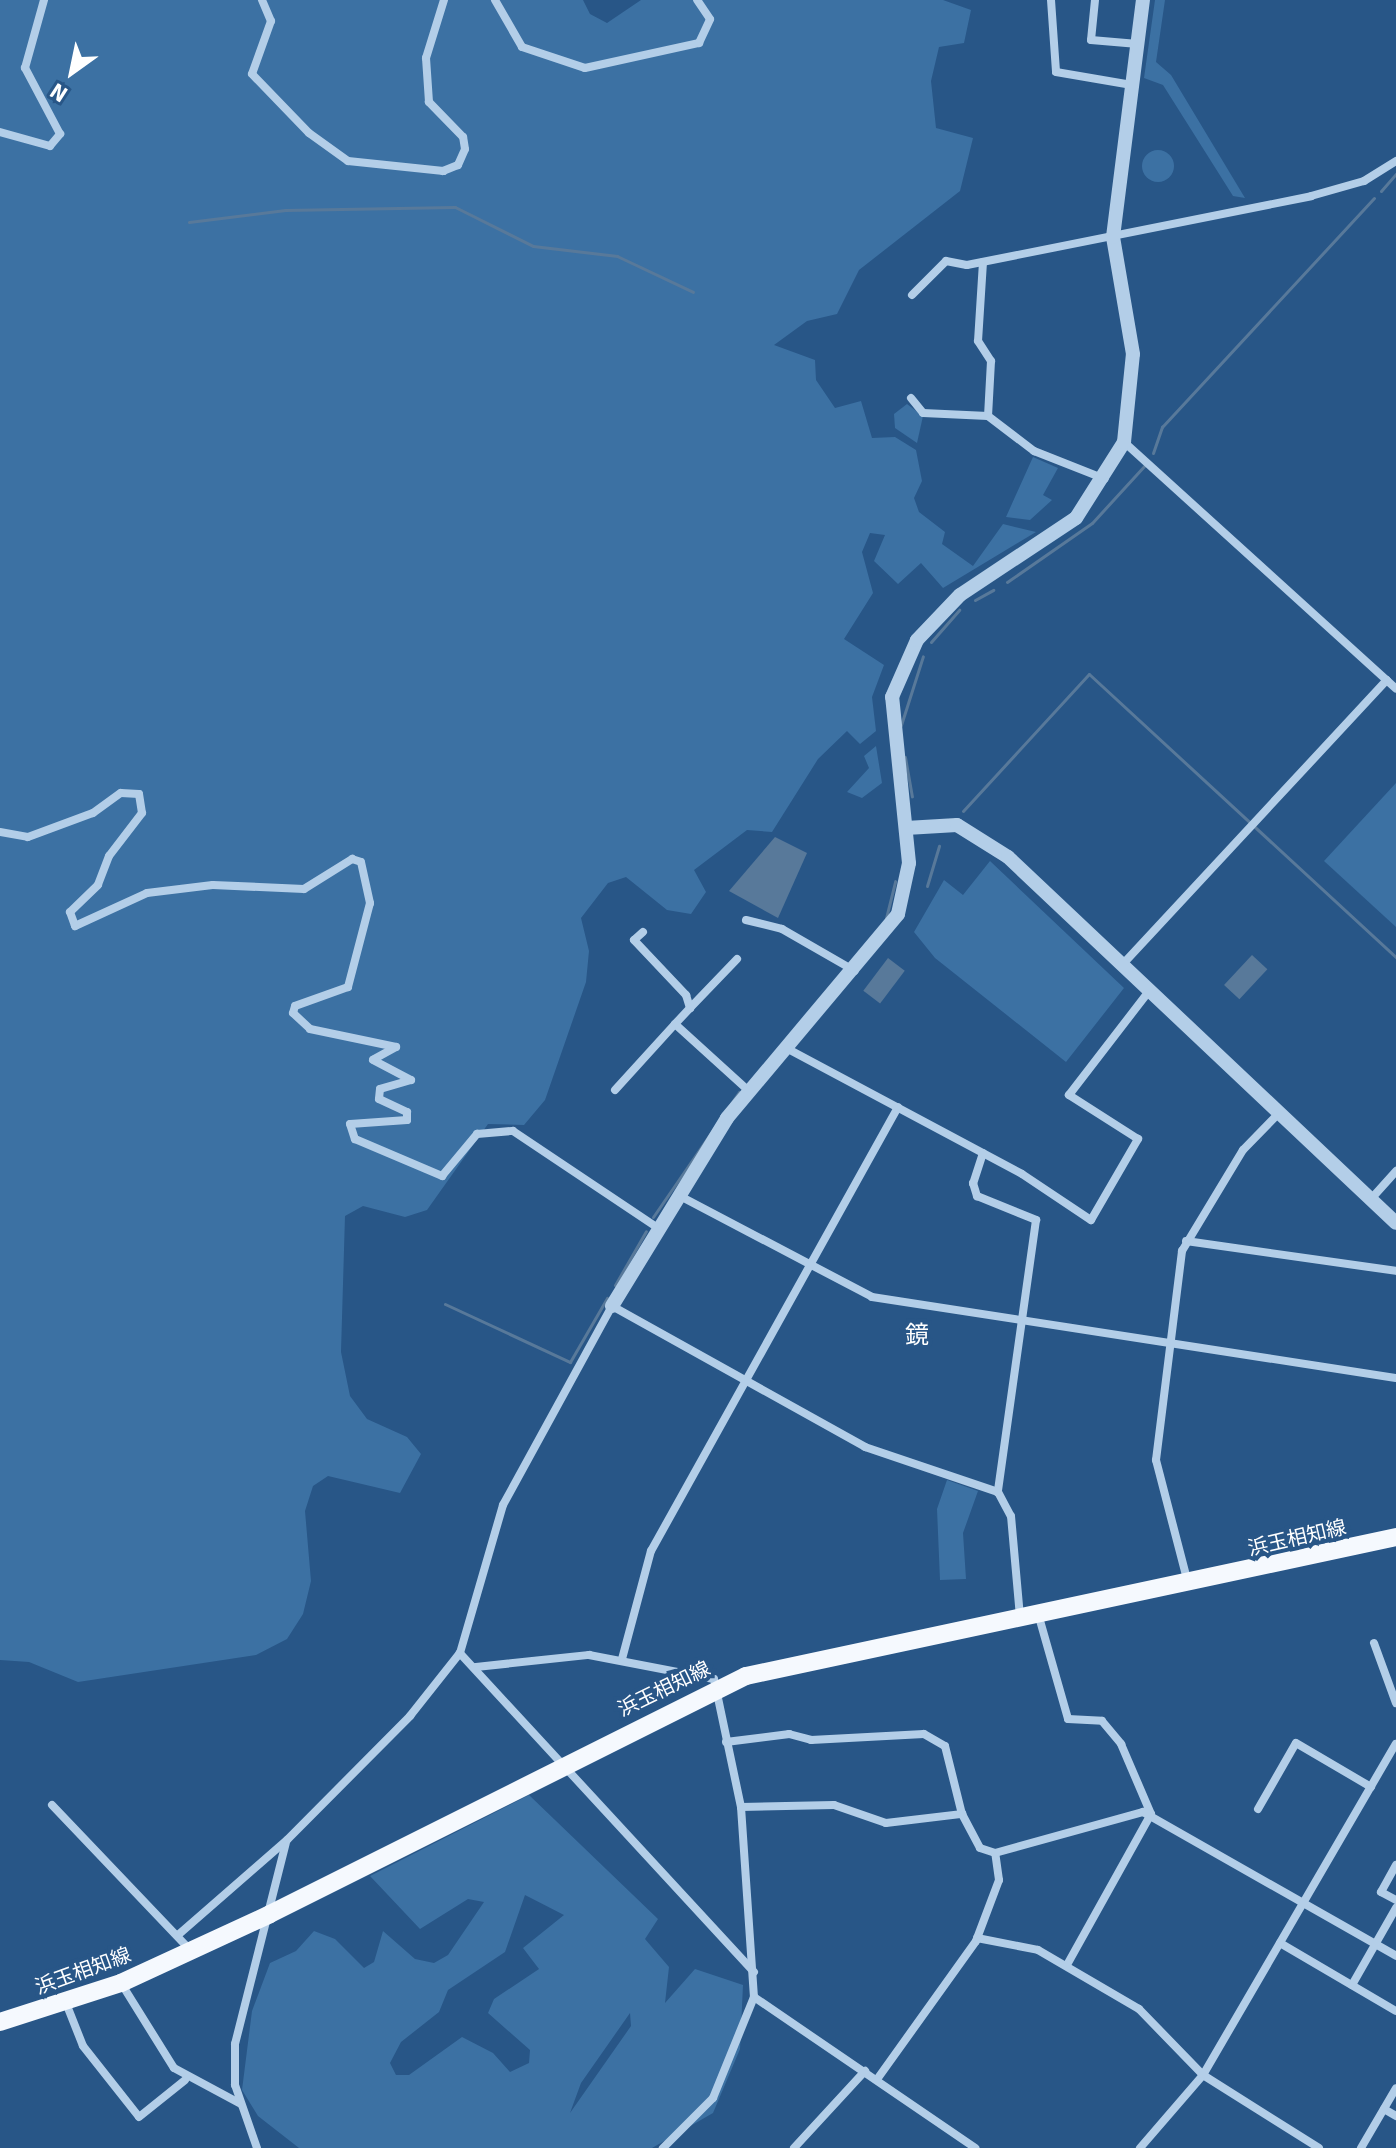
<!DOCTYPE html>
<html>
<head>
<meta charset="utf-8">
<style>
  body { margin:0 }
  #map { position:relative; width:1396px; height:2148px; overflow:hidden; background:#285687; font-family:Signika,"Noto Sans JP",sans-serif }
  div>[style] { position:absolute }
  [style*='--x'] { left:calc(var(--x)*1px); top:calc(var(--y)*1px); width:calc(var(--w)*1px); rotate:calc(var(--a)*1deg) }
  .green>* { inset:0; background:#3c71a3 }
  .round { border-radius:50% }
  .water>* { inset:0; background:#58799a; transform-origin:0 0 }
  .stream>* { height:3px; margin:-1.5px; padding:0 1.5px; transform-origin:1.5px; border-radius:1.5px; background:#58799a }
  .minor>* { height:8px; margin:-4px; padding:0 4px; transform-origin:4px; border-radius:4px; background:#b3cee8 }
  .tertiary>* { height:14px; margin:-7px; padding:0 7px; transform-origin:7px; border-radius:7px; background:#b3cee8 }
  .primary>* { height:18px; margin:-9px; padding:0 9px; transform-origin:9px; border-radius:9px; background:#f5f9fe }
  span { translate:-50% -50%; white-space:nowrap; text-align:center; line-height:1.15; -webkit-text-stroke:8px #285687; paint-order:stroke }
  .street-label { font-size:20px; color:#fff }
  .quarter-label { font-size:24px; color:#fff }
  .north { position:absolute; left:32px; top:32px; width:80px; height:80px; -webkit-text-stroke:6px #285687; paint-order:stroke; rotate:213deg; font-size:22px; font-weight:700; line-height:32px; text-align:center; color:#fff }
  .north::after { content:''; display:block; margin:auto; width:28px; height:36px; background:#fff; clip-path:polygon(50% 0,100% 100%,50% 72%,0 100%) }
</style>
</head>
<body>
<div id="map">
  <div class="green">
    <div style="clip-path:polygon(0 0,583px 0,590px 14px,607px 23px,641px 0,943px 0,971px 10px,964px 43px,939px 47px,931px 81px,936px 128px,973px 138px,960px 191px,859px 270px,837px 314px,807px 321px,774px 345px,815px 360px,816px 380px,835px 408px,861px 401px,872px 438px,895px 437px,916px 450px,922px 481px,914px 498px,919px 512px,945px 532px,942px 544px,973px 566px,1003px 524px,1036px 532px,943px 588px,921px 563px,898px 584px,874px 561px,885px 535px,870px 533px,862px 552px,873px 593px,844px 639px,884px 665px,872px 697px,876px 731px,860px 744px,847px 731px,818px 759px,772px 832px,747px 830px,694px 870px,706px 892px,691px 914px,667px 910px,626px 877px,608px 883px,581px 918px,589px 951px,586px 982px,545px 1100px,524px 1125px,488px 1124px,427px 1210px,405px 1217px,363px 1206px,345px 1216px,341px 1352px,350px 1396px,367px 1419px,407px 1437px,421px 1454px,400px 1493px,328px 1476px,313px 1486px,305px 1511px,311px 1581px,303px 1614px,287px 1639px,256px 1655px,78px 1682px,29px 1662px,0 1660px)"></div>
    <div style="clip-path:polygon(1155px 0,1165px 0,1156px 62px,1171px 75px,1245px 198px,1233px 196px,1163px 85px,1144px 78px)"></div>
    <div class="round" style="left:1142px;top:150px;width:32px;height:32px"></div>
    <div style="clip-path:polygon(907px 404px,923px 416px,917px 443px,895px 428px,894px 414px)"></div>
    <div style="clip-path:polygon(1033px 457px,1058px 468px,1043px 495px,1052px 500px,1030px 520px,1006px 517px)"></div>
    <div style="clip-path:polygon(876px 746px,882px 783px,862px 798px,847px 792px,869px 768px,864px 756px)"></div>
    <div style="clip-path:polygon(1396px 783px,1396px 927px,1324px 861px)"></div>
    <div style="clip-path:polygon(990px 861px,1124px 988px,1066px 1062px,935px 958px,914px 932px,944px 880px,963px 895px)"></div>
    <div style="clip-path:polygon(947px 1480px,978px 1491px,963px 1533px,966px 1579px,940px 1580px,937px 1509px)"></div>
    <div style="clip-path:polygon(evenodd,529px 1795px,658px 1919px,645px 1939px,669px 1967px,665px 2003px,695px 1969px,743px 1985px,740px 2049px,713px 2113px,652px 2148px,299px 2148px,258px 2116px,242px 2090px,252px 2011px,270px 1963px,296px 1951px,314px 1931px,335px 1939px,364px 1968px,374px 1962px,383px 1931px,415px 1959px,434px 1963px,448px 1955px,484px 1902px,468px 1899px,420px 1929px,370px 1876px,529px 1795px,525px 1895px,564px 1915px,523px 1948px,539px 1969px,494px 1999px,488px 2013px,530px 2050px,529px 2063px,510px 2072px,493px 2053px,462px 2037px,409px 2075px,396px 2075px,390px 2063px,401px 2042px,439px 2012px,448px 1990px,505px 1952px,525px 1895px,529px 1795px,630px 2013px,631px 2026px,570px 2113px,581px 2083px,630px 2013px)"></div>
  </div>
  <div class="water">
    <div style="clip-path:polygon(775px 837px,807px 853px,778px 918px,729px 891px)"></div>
    <div style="left:1252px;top:955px;width:21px;height:41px;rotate:43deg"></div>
    <div style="left:888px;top:958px;width:21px;height:41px;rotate:37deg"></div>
  </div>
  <div class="stream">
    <div style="--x:1381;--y:191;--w:23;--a:-49"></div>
    <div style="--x:189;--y:222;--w:97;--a:-7.1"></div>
    <div style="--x:285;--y:210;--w:170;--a:-1"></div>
    <div style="--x:455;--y:207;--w:87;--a:26.6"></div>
    <div style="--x:533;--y:246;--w:85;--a:6.8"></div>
    <div style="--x:617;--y:256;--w:84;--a:25.3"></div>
    <div style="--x:1153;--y:453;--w:28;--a:-71"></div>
    <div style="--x:1162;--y:427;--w:312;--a:-47.2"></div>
    <div style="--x:1007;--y:582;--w:103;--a:-34.8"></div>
    <div style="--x:1092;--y:523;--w:79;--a:-47.6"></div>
    <div style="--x:975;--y:600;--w:21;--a:-29"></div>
    <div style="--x:931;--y:642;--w:43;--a:-48.8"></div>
    <div style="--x:901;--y:725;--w:72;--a:-72.3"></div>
    <div style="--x:905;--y:757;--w:40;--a:80"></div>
    <div style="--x:963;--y:811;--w:186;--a:-47.4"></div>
    <div style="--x:1089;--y:674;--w:418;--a:42.7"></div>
    <div style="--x:927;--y:886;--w:42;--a:-73.3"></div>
    <div style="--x:886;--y:918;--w:38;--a:-76"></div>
    <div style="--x:653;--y:1217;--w:152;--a:-55.5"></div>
    <div style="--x:615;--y:1285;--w:62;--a:-60.1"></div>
    <div style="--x:445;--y:1304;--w:138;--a:24.9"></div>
    <div style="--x:570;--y:1362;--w:74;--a:-60"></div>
  </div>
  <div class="minor">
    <div style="--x:262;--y:0;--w:23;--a:67"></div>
    <div style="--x:271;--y:21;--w:56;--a:109.7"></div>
    <div style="--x:252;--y:74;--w:82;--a:46"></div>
    <div style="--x:309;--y:133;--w:48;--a:35.7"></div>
    <div style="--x:348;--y:161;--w:96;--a:6"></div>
    <div style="--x:443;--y:171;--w:16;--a:-22"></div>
    <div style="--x:458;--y:165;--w:17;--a:-66"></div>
    <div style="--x:465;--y:149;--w:12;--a:-99"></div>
    <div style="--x:463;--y:137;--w:49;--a:-134.2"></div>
    <div style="--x:429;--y:102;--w:44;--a:-93.9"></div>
    <div style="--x:426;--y:58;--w:61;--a:-72.8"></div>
    <div style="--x:495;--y:0;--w:54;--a:60.1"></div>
    <div style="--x:522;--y:47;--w:66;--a:18.4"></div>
    <div style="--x:585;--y:68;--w:117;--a:-12.4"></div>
    <div style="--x:699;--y:43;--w:26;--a:-65"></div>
    <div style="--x:710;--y:19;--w:23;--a:-124"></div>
    <div style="--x:1051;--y:0;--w:72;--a:86"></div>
    <div style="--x:1056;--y:72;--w:77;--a:9.7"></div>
    <div style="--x:1095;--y:0;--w:40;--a:95.7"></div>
    <div style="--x:1091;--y:40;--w:47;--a:4.9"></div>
    <div style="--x:0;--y:132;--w:52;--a:15.6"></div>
    <div style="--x:50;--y:146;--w:16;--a:-50"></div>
    <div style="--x:60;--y:134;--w:75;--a:-117.9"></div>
    <div style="--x:25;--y:68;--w:71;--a:-74.4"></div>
    <div style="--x:983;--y:262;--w:79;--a:93.6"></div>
    <div style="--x:978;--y:341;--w:24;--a:57"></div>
    <div style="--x:991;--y:361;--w:55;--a:93.1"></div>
    <div style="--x:912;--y:295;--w:48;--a:-45"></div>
    <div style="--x:946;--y:261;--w:21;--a:11"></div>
    <div style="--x:967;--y:265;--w:351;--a:-11.3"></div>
    <div style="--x:1311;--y:196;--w:55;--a:-15.8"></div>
    <div style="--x:1364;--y:181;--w:38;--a:-32"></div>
    <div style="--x:911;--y:398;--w:19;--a:51"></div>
    <div style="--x:923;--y:413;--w:65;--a:2.6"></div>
    <div style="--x:988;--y:416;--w:58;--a:37.3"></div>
    <div style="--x:1034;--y:451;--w:76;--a:21.5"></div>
    <div style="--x:1124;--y:442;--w:367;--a:42.2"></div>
    <div style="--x:0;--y:832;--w:28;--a:10"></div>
    <div style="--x:28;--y:837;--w:69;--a:-20.3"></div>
    <div style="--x:93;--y:813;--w:34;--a:-36"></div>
    <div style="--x:121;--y:793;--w:18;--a:3"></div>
    <div style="--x:139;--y:794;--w:19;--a:81"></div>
    <div style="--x:142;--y:813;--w:54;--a:127.5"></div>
    <div style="--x:109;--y:856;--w:31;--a:111"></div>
    <div style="--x:98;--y:885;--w:39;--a:136"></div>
    <div style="--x:70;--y:912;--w:15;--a:70"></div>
    <div style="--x:75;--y:926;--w:79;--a:-24.6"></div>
    <div style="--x:147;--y:893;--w:66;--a:-6.9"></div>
    <div style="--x:213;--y:885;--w:91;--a:2.5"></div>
    <div style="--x:304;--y:889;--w:57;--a:-32"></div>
    <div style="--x:352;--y:859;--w:9;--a:18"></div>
    <div style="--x:361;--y:862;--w:42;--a:77.6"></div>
    <div style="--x:370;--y:903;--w:87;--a:104.7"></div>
    <div style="--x:348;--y:987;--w:56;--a:160.3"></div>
    <div style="--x:295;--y:1006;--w:7;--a:106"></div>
    <div style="--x:293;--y:1013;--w:23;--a:43"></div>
    <div style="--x:310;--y:1029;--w:88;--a:11.8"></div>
    <div style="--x:396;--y:1047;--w:26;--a:151"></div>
    <div style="--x:373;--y:1060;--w:43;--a:27.8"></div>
    <div style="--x:411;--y:1080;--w:32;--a:164"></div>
    <div style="--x:380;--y:1089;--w:10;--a:96"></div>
    <div style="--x:379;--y:1099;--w:31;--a:25"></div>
    <div style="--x:407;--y:1112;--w:8;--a:90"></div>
    <div style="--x:407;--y:1120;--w:57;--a:176"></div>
    <div style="--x:350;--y:1124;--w:16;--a:72"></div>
    <div style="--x:355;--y:1139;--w:95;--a:23"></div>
    <div style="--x:442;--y:1176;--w:55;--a:-50.2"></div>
    <div style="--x:477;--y:1134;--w:36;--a:-5"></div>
    <div style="--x:513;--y:1131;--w:174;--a:33.8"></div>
    <div style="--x:746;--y:920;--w:37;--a:14"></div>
    <div style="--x:782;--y:929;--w:84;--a:29.9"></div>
    <div style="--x:643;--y:932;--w:12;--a:138"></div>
    <div style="--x:634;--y:940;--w:76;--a:46.6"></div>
    <div style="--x:686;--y:995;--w:14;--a:73"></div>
    <div style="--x:690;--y:1008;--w:22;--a:133"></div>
    <div style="--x:675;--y:1024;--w:101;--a:42.2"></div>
    <div style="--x:1122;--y:965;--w:389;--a:-47.1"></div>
    <div style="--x:690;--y:1008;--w:68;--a:-46.2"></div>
    <div style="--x:788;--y:1049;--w:265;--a:28.1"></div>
    <div style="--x:1022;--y:1174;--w:83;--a:33.7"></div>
    <div style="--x:1091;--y:1220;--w:94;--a:-59.9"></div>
    <div style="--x:1138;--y:1139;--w:82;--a:-147.5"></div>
    <div style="--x:1069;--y:1095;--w:131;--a:-52.4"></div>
    <div style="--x:615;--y:1090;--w:89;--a:-47.7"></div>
    <div style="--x:983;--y:1153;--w:32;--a:108"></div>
    <div style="--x:973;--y:1183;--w:14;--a:73"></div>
    <div style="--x:977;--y:1196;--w:64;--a:22.1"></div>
    <div style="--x:1036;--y:1220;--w:275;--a:98"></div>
    <div style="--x:678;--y:1195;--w:219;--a:27.7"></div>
    <div style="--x:872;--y:1297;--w:530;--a:8.79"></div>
    <div style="--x:1371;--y:1199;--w:38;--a:-48"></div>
    <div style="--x:1186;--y:1241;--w:212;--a:8.1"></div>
    <div style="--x:1188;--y:1583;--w:127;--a:-104.6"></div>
    <div style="--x:1156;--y:1460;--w:211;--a:-82.9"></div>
    <div style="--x:1182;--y:1251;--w:118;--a:-58.9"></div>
    <div style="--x:1243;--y:1150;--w:52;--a:-45.8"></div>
    <div style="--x:1039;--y:1617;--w:106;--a:74.1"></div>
    <div style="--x:1068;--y:1719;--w:34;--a:3"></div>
    <div style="--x:1102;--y:1721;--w:30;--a:50"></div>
    <div style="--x:1121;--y:1744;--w:76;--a:66.8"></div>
    <div style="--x:1151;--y:1814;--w:173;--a:119.1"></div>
    <div style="--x:1374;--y:1643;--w:64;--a:69.9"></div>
    <div style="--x:622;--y:1659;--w:112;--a:-75"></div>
    <div style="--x:651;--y:1551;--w:508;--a:-60.91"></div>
    <div style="--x:476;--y:1667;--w:114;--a:-6.1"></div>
    <div style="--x:589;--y:1655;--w:127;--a:10.9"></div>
    <div style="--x:714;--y:1679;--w:131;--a:78.1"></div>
    <div style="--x:741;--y:1807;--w:190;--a:86.1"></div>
    <div style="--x:754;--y:1997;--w:109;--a:112.1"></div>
    <div style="--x:713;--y:2098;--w:71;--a:135"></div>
    <div style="--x:726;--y:1742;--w:64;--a:-7.2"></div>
    <div style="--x:789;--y:1734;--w:23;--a:15"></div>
    <div style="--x:811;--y:1740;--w:113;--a:-3"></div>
    <div style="--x:924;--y:1734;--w:24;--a:30"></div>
    <div style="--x:945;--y:1746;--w:70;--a:76"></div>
    <div style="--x:962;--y:1814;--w:38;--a:62"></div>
    <div style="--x:980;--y:1848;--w:16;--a:18"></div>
    <div style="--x:995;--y:1853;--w:154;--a:-15.5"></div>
    <div style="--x:1143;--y:1812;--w:291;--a:29.6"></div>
    <div style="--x:52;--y:1805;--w:200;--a:46.4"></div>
    <div style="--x:741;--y:1807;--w:93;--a:-1.2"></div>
    <div style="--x:834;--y:1805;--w:55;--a:19.1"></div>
    <div style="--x:886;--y:1823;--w:77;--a:-6.8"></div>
    <div style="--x:1258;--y:1809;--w:76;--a:-60.1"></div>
    <div style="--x:1296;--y:1743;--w:87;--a:30.4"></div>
    <div style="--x:1396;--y:1865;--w:31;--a:119"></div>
    <div style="--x:1381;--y:1892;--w:17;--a:28"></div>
    <div style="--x:178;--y:1935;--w:145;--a:-41.1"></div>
    <div style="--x:287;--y:1840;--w:175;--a:-45.2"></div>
    <div style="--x:410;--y:1716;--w:80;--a:-51.6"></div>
    <div style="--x:977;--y:1938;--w:62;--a:11.1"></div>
    <div style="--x:1038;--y:1950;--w:117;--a:30.3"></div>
    <div style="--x:1139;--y:2009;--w:92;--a:45.9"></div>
    <div style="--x:1203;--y:2075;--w:137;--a:32.2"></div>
    <div style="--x:1280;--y:1943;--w:134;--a:30.4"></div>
    <div style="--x:754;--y:1972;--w:434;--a:-132.7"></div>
    <div style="--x:460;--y:1653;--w:154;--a:-73.8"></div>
    <div style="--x:503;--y:1505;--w:227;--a:-61.3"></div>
    <div style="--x:612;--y:1306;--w:290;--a:29.1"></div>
    <div style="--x:865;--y:1447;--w:140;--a:18.7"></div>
    <div style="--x:998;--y:1492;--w:27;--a:62"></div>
    <div style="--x:1011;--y:1516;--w:101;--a:84.9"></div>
    <div style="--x:121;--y:1983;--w:100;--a:58.1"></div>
    <div style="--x:174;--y:2068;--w:76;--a:28.2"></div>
    <div style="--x:1352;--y:1985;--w:89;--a:-60.3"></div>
    <div style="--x:754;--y:1997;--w:268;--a:34.3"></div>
    <div style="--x:66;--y:2003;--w:46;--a:68.4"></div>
    <div style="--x:83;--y:2046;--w:90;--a:51.7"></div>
    <div style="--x:139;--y:2117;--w:59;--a:-38.8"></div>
    <div style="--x:878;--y:2078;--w:168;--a:-54.4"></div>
    <div style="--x:976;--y:1941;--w:65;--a:-69.3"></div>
    <div style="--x:999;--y:1880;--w:27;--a:-98"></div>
    <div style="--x:1384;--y:2109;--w:14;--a:30"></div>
    <div style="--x:257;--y:2148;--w:67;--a:-109.2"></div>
    <div style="--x:235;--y:2085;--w:41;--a:-90"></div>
    <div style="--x:235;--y:2044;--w:207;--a:-75.8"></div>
    <div style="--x:794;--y:2148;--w:105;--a:-47.3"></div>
    <div style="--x:1140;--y:2148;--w:96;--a:-49.2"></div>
    <div style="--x:1203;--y:2075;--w:383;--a:-59.8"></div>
    <div style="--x:1361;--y:2148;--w:69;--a:-59.7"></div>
  </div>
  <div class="tertiary">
    <div style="--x:906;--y:828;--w:51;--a:-3.4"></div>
    <div style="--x:957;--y:825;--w:60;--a:32.1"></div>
    <div style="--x:1008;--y:857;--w:533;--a:43.33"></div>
    <div style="--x:612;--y:1306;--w:220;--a:-58.5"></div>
    <div style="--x:727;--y:1118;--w:266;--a:-50"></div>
    <div style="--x:898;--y:914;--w:52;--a:-77.8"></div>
    <div style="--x:909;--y:863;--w:167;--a:-95.8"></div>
    <div style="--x:892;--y:697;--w:62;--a:-66.3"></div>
    <div style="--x:917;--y:640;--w:62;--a:-46.3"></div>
    <div style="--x:960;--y:595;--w:139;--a:-33.6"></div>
    <div style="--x:1076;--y:518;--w:90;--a:-57.7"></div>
    <div style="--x:1124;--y:442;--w:88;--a:-84.2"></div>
    <div style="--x:1133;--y:354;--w:119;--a:-99.7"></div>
    <div style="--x:1113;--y:237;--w:239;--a:-82.8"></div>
  </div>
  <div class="primary">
    <div style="--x:0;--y:2022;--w:127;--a:-17.9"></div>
    <div style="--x:121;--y:1983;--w:164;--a:-24.8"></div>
    <div style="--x:270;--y:1914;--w:532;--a:-26.57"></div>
    <div style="--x:746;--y:1676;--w:665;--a:-12.07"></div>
  </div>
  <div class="street-label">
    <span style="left:1297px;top:1538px;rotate:-13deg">浜玉相知線</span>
    <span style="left:664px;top:1689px;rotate:-26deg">浜玉相知線</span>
    <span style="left:83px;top:1971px;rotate:-20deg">浜玉相知線</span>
  </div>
  <div class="quarter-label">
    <span style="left:917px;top:1336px">鏡</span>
  </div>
  <div class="north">N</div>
</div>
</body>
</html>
